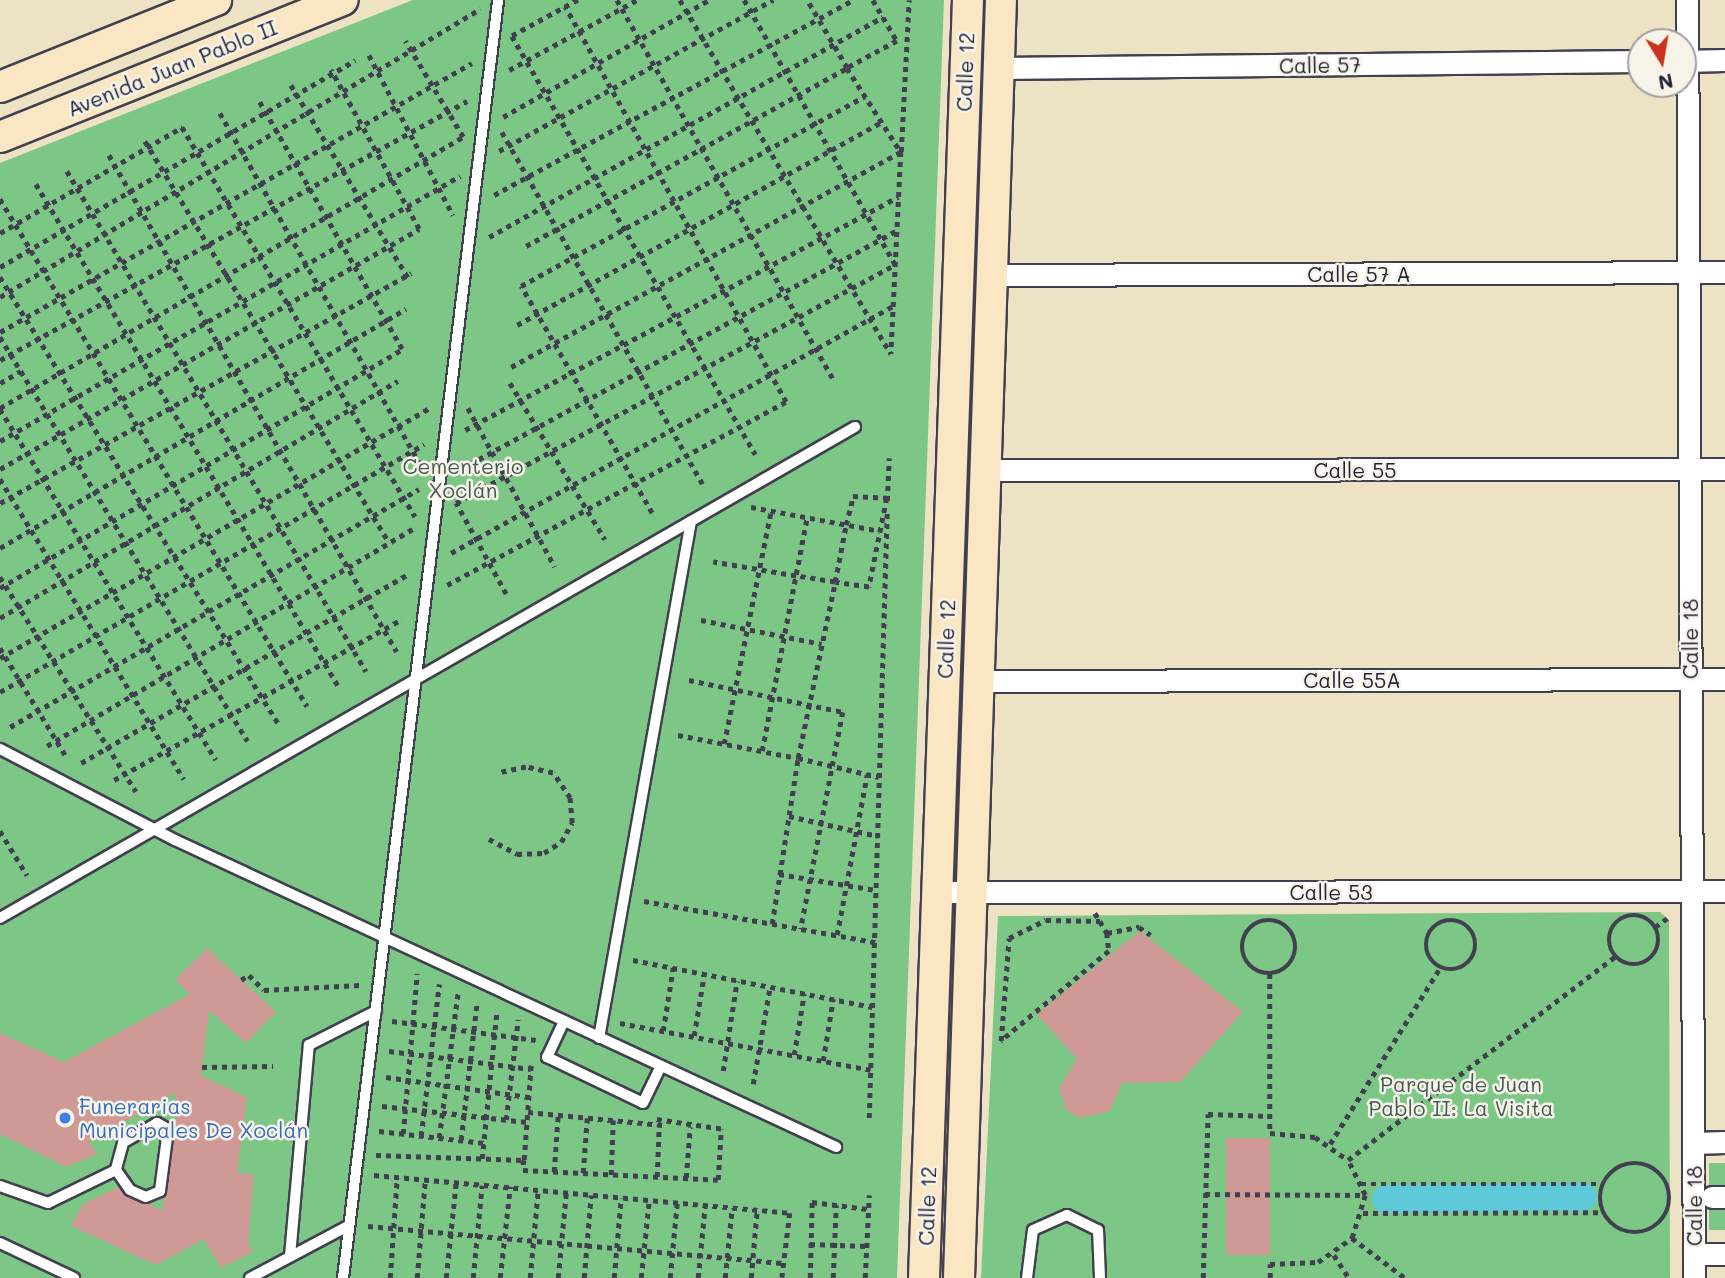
<!DOCTYPE html>
<html>
<head>
<meta charset="utf-8">
<style>
  body { margin:0 }
  #map { position:relative; width:1725px; height:1278px; overflow:hidden; background:#eee2c4; font-family:Mali,sans-serif }
  div>[style] { position:absolute }
  [style*='--x'] { left:calc(var(--x)*1px); top:calc(var(--y)*1px); width:calc(var(--w)*1px); rotate:calc(var(--a)*1deg) }
  .green>* { inset:0; background:#7cc785; transform-origin:0 0 }
  .canal>* { height:28px; margin:-14px; padding:0 14px; transform-origin:14px; border-radius:14px; background:#5ec9d8 }
  .building>* { inset:0; background:#cf9995; transform-origin:0 0 }
  .path>* { height:4.5px; margin-top:-2.25px; transform-origin:0; background:repeating-linear-gradient(90deg,#413f50 0 5px,transparent 0 10px) }
  .path>.ring { margin:-2.25px; padding:0; box-sizing:content-box; background:none; border:4.5px solid #413f50; border-radius:50% }
  .roads { filter:drop-shadow(2px 0 #413f50) drop-shadow(-2px 0 #413f50) drop-shadow(0 2px #413f50) drop-shadow(0 -2px #413f50) }
  .lane>* { height:10px; margin:-5px; padding:0 5px; transform-origin:5px; border-radius:5px; background:#fff }
  .street>* { height:21px; margin:-10.5px; padding:0 10.5px; transform-origin:10.5px; border-radius:10.5px; background:#fff }
  .secondary>* { height:30px; margin:-15px; padding:0 15px; transform-origin:15px; border-radius:15px; background:#f9e7c3 }
  .dots>* { width:19px; height:19px; translate:-50% -50%; box-sizing:border-box; border:4px solid #f7f3e8; border-radius:50% }
  span { translate:-50% -50%; white-space:nowrap; text-align:center; line-height:1.15; -webkit-text-stroke:5px #f7f3e8; paint-order:stroke }
  .street-label { font-size:21px; color:#22223b }
  .park-label { font-size:21px; color:#425c55 }
  .shop-label { font-size:21px; color:#366cbe }
  .left { translate:0 -50%; text-align:left }
  .north { position:absolute; left:1627px; top:28px; width:70px; height:70px; box-sizing:border-box; background:#f7f3e8; border:2px solid #a29fa3; border-radius:50%; rotate:169deg; font-size:19px; font-weight:700; line-height:28px; text-align:center; color:#22223b }
  .north::after { content:''; display:block; margin:auto; width:24px; height:32px; background:#c8321e; clip-path:polygon(50% 0,100% 100%,50% 72%,0 100%) }
</style>
</head>
<body>
<div id="map">
  <div class="green">
    <div style="clip-path:polygon(413px 0,944px 0,897px 1278px,0 1278px,0 163px)"></div>
    <div style="clip-path:polygon(1660px 912px,1669px 920px,1670px 1278px,981px 1278px,998px 916px)"></div>
    <div style="left:1709px;top:1163px;width:16px;height:67px"></div>
  </div>
  <div class="canal">
    <div style="--x:1386;--y:1199;--w:197;--a:-0.6"></div>
  </div>
  <div class="building">
    <div style="clip-path:polygon(1140px 931px,1243px 1012px,1180px 1082px,1122px 1083px,1110px 1111px,1080px 1118px,1066px 1110px,1059px 1088px,1077px 1059px,1037px 1014px)"></div>
    <div style="clip-path:polygon(207px 948px,276px 1012px,246px 1043px,209px 1010px,201px 1076px,247px 1097px,237px 1172px,254px 1175px,248px 1243px,253px 1252px,221px 1268px,204px 1239px,156px 1265px,71px 1226px,83px 1204px,119px 1187px,162px 1211px,176px 1130px,175px 1093px,89px 1142px,97px 1154px,66px 1167px,0 1134px,0 1033px,64px 1062px,190px 994px,175px 980px)"></div>
    <div style="left:1226px;top:1138px;width:44px;height:117px"></div>
  </div>
  <div class="path">
    <div style="--x:578;--y:0;--w:75;--a:151.4"></div>
    <div style="--x:512;--y:36;--w:484;--a:59.8"></div>
    <div style="--x:617;--y:0;--w:438;--a:60.3"></div>
    <div style="--x:680;--y:0;--w:412;--a:59.2"></div>
    <div style="--x:873;--y:0;--w:48;--a:59.7"></div>
    <div style="--x:897;--y:41;--w:57;--a:151.6"></div>
    <div style="--x:847;--y:68;--w:100;--a:57.3"></div>
    <div style="--x:901;--y:152;--w:202;--a:92.8"></div>
    <div style="--x:369;--y:55;--w:181;--a:62.3"></div>
    <div style="--x:509;--y:70;--w:146;--a:-28.7"></div>
    <div style="--x:291;--y:85;--w:229;--a:58.7"></div>
    <div style="--x:220;--y:113;--w:408;--a:60.3"></div>
    <div style="--x:503;--y:117;--w:237;--a:-29.6"></div>
    <div style="--x:502;--y:132;--w:405;--a:60.3"></div>
    <div style="--x:145;--y:141;--w:470;--a:58.7"></div>
    <div style="--x:499;--y:151;--w:313;--a:-28.9"></div>
    <div style="--x:109;--y:155;--w:574;--a:59.91"></div>
    <div style="--x:67;--y:171;--w:583;--a:59.12"></div>
    <div style="--x:36;--y:184;--w:587;--a:58.94"></div>
    <div style="--x:494;--y:195;--w:409;--a:-28.5"></div>
    <div style="--x:0;--y:199;--w:593;--a:58.8"></div>
    <div style="--x:0;--y:233;--w:211;--a:-30.2"></div>
    <div style="--x:182;--y:127;--w:454;--a:59.1"></div>
    <div style="--x:489;--y:237;--w:451;--a:-29.2"></div>
    <div style="--x:526;--y:246;--w:367;--a:-29"></div>
    <div style="--x:847;--y:68;--w:79;--a:-120.5"></div>
    <div style="--x:0;--y:267;--w:411;--a:-30.2"></div>
    <div style="--x:0;--y:277;--w:526;--a:58.06"></div>
    <div style="--x:0;--y:297;--w:560;--a:-30.96"></div>
    <div style="--x:517;--y:325;--w:418;--a:-29.1"></div>
    <div style="--x:0;--y:332;--w:543;--a:-29.68"></div>
    <div style="--x:0;--y:337;--w:474;--a:58.5"></div>
    <div style="--x:0;--y:360;--w:534;--a:-29.01"></div>
    <div style="--x:511;--y:367;--w:445;--a:-28.9"></div>
    <div style="--x:901;--y:152;--w:152;--a:-87"></div>
    <div style="--x:0;--y:383;--w:24;--a:-30"></div>
    <div style="--x:510;--y:383;--w:183;--a:58.7"></div>
    <div style="--x:0;--y:408;--w:536;--a:-30.34"></div>
    <div style="--x:463;--y:137;--w:112;--a:-121.1"></div>
    <div style="--x:468;--y:408;--w:181;--a:61.3"></div>
    <div style="--x:0;--y:409;--w:412;--a:58.4"></div>
    <div style="--x:465;--y:430;--w:492;--a:-28.3"></div>
    <div style="--x:0;--y:441;--w:531;--a:-29.95"></div>
    <div style="--x:0;--y:469;--w:483;--a:-29.8"></div>
    <div style="--x:419;--y:229;--w:182;--a:-119"></div>
    <div style="--x:461;--y:469;--w:497;--a:-28.7"></div>
    <div style="--x:0;--y:479;--w:352;--a:58.5"></div>
    <div style="--x:887;--y:501;--w:43;--a:-87.3"></div>
    <div style="--x:0;--y:503;--w:471;--a:-29.2"></div>
    <div style="--x:751;--y:507;--w:131;--a:10.5"></div>
    <div style="--x:652;--y:513;--w:262;--a:-120"></div>
    <div style="--x:521;--y:286;--w:393;--a:-28.9"></div>
    <div style="--x:0;--y:548;--w:471;--a:-30.5"></div>
    <div style="--x:451;--y:553;--w:506;--a:-29.2"></div>
    <div style="--x:0;--y:577;--w:254;--a:57.6"></div>
    <div style="--x:447;--y:585;--w:385;--a:-28.4"></div>
    <div style="--x:786;--y:402;--w:453;--a:-119.2"></div>
    <div style="--x:0;--y:588;--w:468;--a:-30.7"></div>
    <div style="--x:402;--y:349;--w:290;--a:-120"></div>
    <div style="--x:506;--y:594;--w:104;--a:-118.8"></div>
    <div style="--x:456;--y:503;--w:499;--a:-28.5"></div>
    <div style="--x:895;--y:265;--w:305;--a:-119.7"></div>
    <div style="--x:0;--y:618;--w:463;--a:-30.8"></div>
    <div style="--x:701;--y:620;--w:123;--a:11.2"></div>
    <div style="--x:0;--y:648;--w:127;--a:58.6"></div>
    <div style="--x:0;--y:658;--w:497;--a:-30.2"></div>
    <div style="--x:689;--y:680;--w:157;--a:11.7"></div>
    <div style="--x:843;--y:712;--w:221;--a:101"></div>
    <div style="--x:0;--y:692;--w:491;--a:-30.3"></div>
    <div style="--x:10;--y:727;--w:473;--a:-30.2"></div>
    <div style="--x:678;--y:735;--w:122;--a:10.9"></div>
    <div style="--x:798;--y:758;--w:180;--a:-78.1"></div>
    <div style="--x:835;--y:582;--w:58;--a:-79.1"></div>
    <div style="--x:846;--y:525;--w:30;--a:-76"></div>
    <div style="--x:853;--y:496;--w:34;--a:3"></div>
    <div style="--x:887;--y:498;--w:91;--a:101.4"></div>
    <div style="--x:869;--y:587;--w:34;--a:-172"></div>
    <div style="--x:835;--y:582;--w:39;--a:-171"></div>
    <div style="--x:796;--y:576;--w:84;--a:-170.4"></div>
    <div style="--x:724;--y:744;--w:238;--a:-78.6"></div>
    <div style="--x:47;--y:746;--w:425;--a:-30.7"></div>
    <div style="--x:762;--y:751;--w:237;--a:-79.1"></div>
    <div style="--x:81;--y:763;--w:378;--a:-30"></div>
    <div style="--x:114;--y:780;--w:330;--a:-29.2"></div>
    <div style="--x:789;--y:816;--w:91;--a:12.7"></div>
    <div style="--x:0;--y:831;--w:52;--a:58.5"></div>
    <div style="--x:489;--y:839;--w:32;--a:28"></div>
    <div style="--x:517;--y:854;--w:27;--a:-2"></div>
    <div style="--x:544;--y:853;--w:20;--a:-33"></div>
    <div style="--x:561;--y:842;--w:22;--a:-60"></div>
    <div style="--x:572;--y:823;--w:25;--a:-95"></div>
    <div style="--x:570;--y:798;--w:30;--a:-124"></div>
    <div style="--x:553;--y:773;--w:28;--a:-167"></div>
    <div style="--x:526;--y:767;--w:29;--a:168"></div>
    <div style="--x:779;--y:874;--w:98;--a:9.4"></div>
    <div style="--x:644;--y:901;--w:235;--a:10.1"></div>
    <div style="--x:1095;--y:913;--w:9;--a:58"></div>
    <div style="--x:1100;--y:921;--w:14;--a:60"></div>
    <div style="--x:1107;--y:933;--w:18;--a:84"></div>
    <div style="--x:1109;--y:951;--w:141;--a:140.2"></div>
    <div style="--x:1001;--y:1041;--w:103;--a:-85.6"></div>
    <div style="--x:1009;--y:938;--w:41;--a:-25.9"></div>
    <div style="--x:1046;--y:920;--w:54;--a:1.1"></div>
    <div class="ring" style="left:1609px;top:915px;width:45.5px;height:45.5px"></div>
    <div class="ring" style="left:1426px;top:920px;width:45.5px;height:45.5px"></div>
    <div class="ring" style="left:1242px;top:920px;width:49.5px;height:49.5px"></div>
    <div style="--x:772;--y:924;--w:168;--a:-81.1"></div>
    <div style="--x:798;--y:758;--w:83;--a:13.2"></div>
    <div style="--x:1655;--y:927;--w:19;--a:-36"></div>
    <div style="--x:1107;--y:933;--w:33;--a:-11"></div>
    <div style="--x:1139;--y:927;--w:14;--a:34"></div>
    <div style="--x:837;--y:935;--w:163;--a:-79.4"></div>
    <div style="--x:633;--y:960;--w:244;--a:11.1"></div>
    <div style="--x:1270;--y:974;--w:159;--a:90"></div>
    <div style="--x:1270;--y:1133;--w:45;--a:5.1"></div>
    <div style="--x:1315;--y:1137;--w:40;--a:34.9"></div>
    <div style="--x:1348;--y:1160;--w:337;--a:-37.3"></div>
    <div style="--x:241;--y:980;--w:9;--a:-32"></div>
    <div style="--x:249;--y:975;--w:21;--a:45"></div>
    <div style="--x:264;--y:990;--w:96;--a:-3"></div>
    <div style="--x:392;--y:1021;--w:145;--a:7.5"></div>
    <div style="--x:620;--y:1023;--w:255;--a:10.6"></div>
    <div style="--x:663;--y:1031;--w:64;--a:-81"></div>
    <div style="--x:694;--y:1036;--w:63;--a:-80.8"></div>
    <div style="--x:389;--y:1051;--w:143;--a:7.2"></div>
    <div style="--x:794;--y:1055;--w:62;--a:-80.7"></div>
    <div style="--x:823;--y:1061;--w:63;--a:-80.8"></div>
    <div style="--x:202;--y:1067;--w:71;--a:-0.8"></div>
    <div style="--x:723;--y:1071;--w:91;--a:-81.2"></div>
    <div style="--x:386;--y:1077;--w:144;--a:8"></div>
    <div style="--x:753;--y:1084;--w:98;--a:-80.1"></div>
    <div style="--x:382;--y:1106;--w:146;--a:6.3"></div>
    <div style="--x:528;--y:1112;--w:135;--a:5.5"></div>
    <div style="--x:869;--y:1118;--w:605;--a:-88.3"></div>
    <div style="--x:506;--y:1120;--w:101;--a:-83.2"></div>
    <div style="--x:379;--y:1131;--w:106;--a:6.5"></div>
    <div style="--x:403;--y:1134;--w:161;--a:-85"></div>
    <div style="--x:421;--y:1136;--w:153;--a:-83.2"></div>
    <div style="--x:439;--y:1138;--w:147;--a:-82.6"></div>
    <div style="--x:461;--y:1140;--w:140;--a:-83.4"></div>
    <div style="--x:1330;--y:1144;--w:208;--a:-58"></div>
    <div style="--x:376;--y:1155;--w:148;--a:1.9"></div>
    <div style="--x:524;--y:1160;--w:95;--a:-85.8"></div>
    <div style="--x:482;--y:1159;--w:150;--a:-84.3"></div>
    <div style="--x:524;--y:1160;--w:10;--a:96"></div>
    <div style="--x:523;--y:1170;--w:195;--a:2.9"></div>
    <div style="--x:718;--y:1180;--w:51;--a:-86.6"></div>
    <div style="--x:721;--y:1129;--w:69;--a:-171.6"></div>
    <div class="ring" style="left:1600px;top:1163px;width:65.5px;height:65.5px"></div>
    <div style="--x:554;--y:1172;--w:57;--a:-86"></div>
    <div style="--x:583;--y:1173;--w:55;--a:-85.8"></div>
    <div style="--x:374;--y:1175;--w:418;--a:5.2"></div>
    <div style="--x:790;--y:1213;--w:65;--a:97"></div>
    <div style="--x:611;--y:1175;--w:55;--a:-87.9"></div>
    <div style="--x:657;--y:1177;--w:52;--a:-87.8"></div>
    <div style="--x:686;--y:1178;--w:51;--a:-85.5"></div>
    <div style="--x:1361;--y:1184;--w:242;--a:0"></div>
    <div style="--x:1205;--y:1194;--w:160;--a:0.4"></div>
    <div style="--x:1363;--y:1213;--w:240;--a:-0.2"></div>
    <div style="--x:368;--y:1226;--w:418;--a:5.1"></div>
    <div style="--x:1352;--y:1238;--w:66;--a:37"></div>
    <div style="--x:810;--y:1244;--w:56;--a:2"></div>
    <div style="--x:1334;--y:1255;--w:27;--a:57"></div>
    <div style="--x:390;--y:1278;--w:100;--a:-86"></div>
    <div style="--x:417;--y:1278;--w:98;--a:-85.3"></div>
    <div style="--x:446;--y:1278;--w:96;--a:-84"></div>
    <div style="--x:473;--y:1278;--w:93;--a:-84.5"></div>
    <div style="--x:500;--y:1278;--w:92;--a:-83.7"></div>
    <div style="--x:530;--y:1278;--w:88;--a:-84.8"></div>
    <div style="--x:558;--y:1278;--w:85;--a:-84.6"></div>
    <div style="--x:584;--y:1278;--w:83;--a:-85.2"></div>
    <div style="--x:614;--y:1278;--w:80;--a:-85"></div>
    <div style="--x:641;--y:1278;--w:78;--a:-84.1"></div>
    <div style="--x:670;--y:1278;--w:75;--a:-84.7"></div>
    <div style="--x:698;--y:1278;--w:73;--a:-84.5"></div>
    <div style="--x:725;--y:1278;--w:70;--a:-84.3"></div>
    <div style="--x:751;--y:1278;--w:68;--a:-85"></div>
    <div style="--x:810;--y:1278;--w:76;--a:-88.5"></div>
    <div style="--x:812;--y:1202;--w:56;--a:7.1"></div>
    <div style="--x:833;--y:1278;--w:73;--a:-87.6"></div>
    <div style="--x:865;--y:1278;--w:83;--a:-87.2"></div>
    <div style="--x:1203;--y:1278;--w:164;--a:-88.3"></div>
    <div style="--x:1208;--y:1114;--w:62;--a:1.8"></div>
    <div style="--x:1270;--y:1278;--w:14;--a:-90"></div>
    <div style="--x:1270;--y:1264;--w:48;--a:-2.4"></div>
    <div style="--x:1318;--y:1262;--w:42;--a:-35.2"></div>
    <div style="--x:1352;--y:1238;--w:45;--a:-73.2"></div>
    <div style="--x:1365;--y:1195;--w:39;--a:-116"></div>
  </div>
  <div class="roads">
    <div class="lane">
      <div style="--x:0;--y:749;--w:197;--a:27.5"></div>
      <div style="--x:175;--y:840;--w:729;--a:24.91"></div>
      <div style="--x:0;--y:918;--w:986;--a:-29.87"></div>
      <div style="--x:564;--y:1021;--w:40;--a:115"></div>
      <div style="--x:547;--y:1057;--w:106;--a:25.6"></div>
      <div style="--x:643;--y:1103;--w:41;--a:-64.1"></div>
      <div style="--x:599;--y:1038;--w:525;--a:-79.91"></div>
      <div style="--x:0;--y:1186;--w:51;--a:19.5"></div>
      <div style="--x:48;--y:1203;--w:76;--a:-25.9"></div>
      <div style="--x:116;--y:1170;--w:24;--a:55"></div>
      <div style="--x:130;--y:1190;--w:17;--a:24"></div>
      <div style="--x:146;--y:1197;--w:15;--a:-23"></div>
      <div style="--x:160;--y:1191;--w:63;--a:-82.6"></div>
      <div style="--x:168;--y:1129;--w:13;--a:-151"></div>
      <div style="--x:157;--y:1123;--w:39;--a:150"></div>
      <div style="--x:123;--y:1143;--w:28;--a:105"></div>
      <div style="--x:0;--y:1243;--w:82;--a:25.3"></div>
      <div style="--x:290;--y:1256;--w:212;--a:-84.9"></div>
      <div style="--x:309;--y:1045;--w:75;--a:-26.9"></div>
      <div style="--x:250;--y:1278;--w:111;--a:-28"></div>
      <div style="--x:343;--y:1278;--w:1287;--a:-83.08"></div>
      <div style="--x:1027;--y:1278;--w:48;--a:-82.9"></div>
      <div style="--x:1033;--y:1230;--w:37;--a:-24"></div>
      <div style="--x:1067;--y:1215;--w:34;--a:26"></div>
      <div style="--x:1098;--y:1230;--w:48;--a:87.6"></div>
    </div>
    <div class="street">
      <div style="--x:1687;--y:0;--w:1278;--a:89.69"></div>
      <div style="--x:1683;--y:61;--w:42;--a:-1.4"></div>
      <div style="--x:999;--y:68;--w:642;--a:-0.62"></div>
      <div style="--x:992;--y:275;--w:733;--a:-0.23"></div>
      <div style="--x:986;--y:470;--w:739;--a:-0.08"></div>
      <div style="--x:979;--y:681;--w:746;--a:-0.15"></div>
      <div style="--x:937;--y:892;--w:788;--a:-0.07"></div>
      <div style="--x:1693;--y:1143;--w:32;--a:-2"></div>
      <div style="--x:1712;--y:1197;--w:13;--a:0"></div>
      <div style="--x:1694;--y:1254;--w:31;--a:0"></div>
    </div>
    <div class="secondary">
      <div style="--x:0;--y:87;--w:233;--a:-21.9"></div>
      <div style="--x:0;--y:137;--w:369;--a:-21.8"></div>
      <div style="--x:924;--y:1278;--w:1279;--a:-88.03"></div>
      <div style="--x:959;--y:1278;--w:1279;--a:-88.12"></div>
    </div>
  </div>
  <div class="dots">
    <div style="left:65px;top:1118px;background:#3f7fe0"></div>
  </div>
  <div class="street-label">
    <span style="left:1320px;top:65px;rotate:-1deg">Calle 57</span>
    <span style="left:172px;top:68px;rotate:-22deg">Avenida Juan Pablo II</span>
    <span style="left:965px;top:72px;rotate:-88deg">Calle 12</span>
    <span style="left:1359px;top:274px">Calle 57 A</span>
    <span style="left:1355px;top:470px">Calle 55</span>
    <span style="left:946px;top:639px;rotate:-88deg">Calle 12</span>
    <span style="left:1690px;top:639px;rotate:-90deg">Calle 18</span>
    <span style="left:1352px;top:680px">Calle 55A</span>
    <span style="left:1331px;top:892px">Calle 53</span>
    <span style="left:927px;top:1206px;rotate:-88deg">Calle 12</span>
    <span style="left:1694px;top:1206px;rotate:-90deg">Calle 18</span>
  </div>
  <div class="park-label">
    <span style="left:463px;top:478px">Cementerio<br>Xoclán</span>
    <span style="left:1461px;top:1096px">Parque de Juan<br>Pablo II: La Visita</span>
  </div>
  <div class="shop-label">
    <span class="left" style="left:79px;top:1118px">Funerarias<br>Municipales De Xoclán</span>
  </div>
  <div class="north">N</div>
</div>
</body>
</html>
